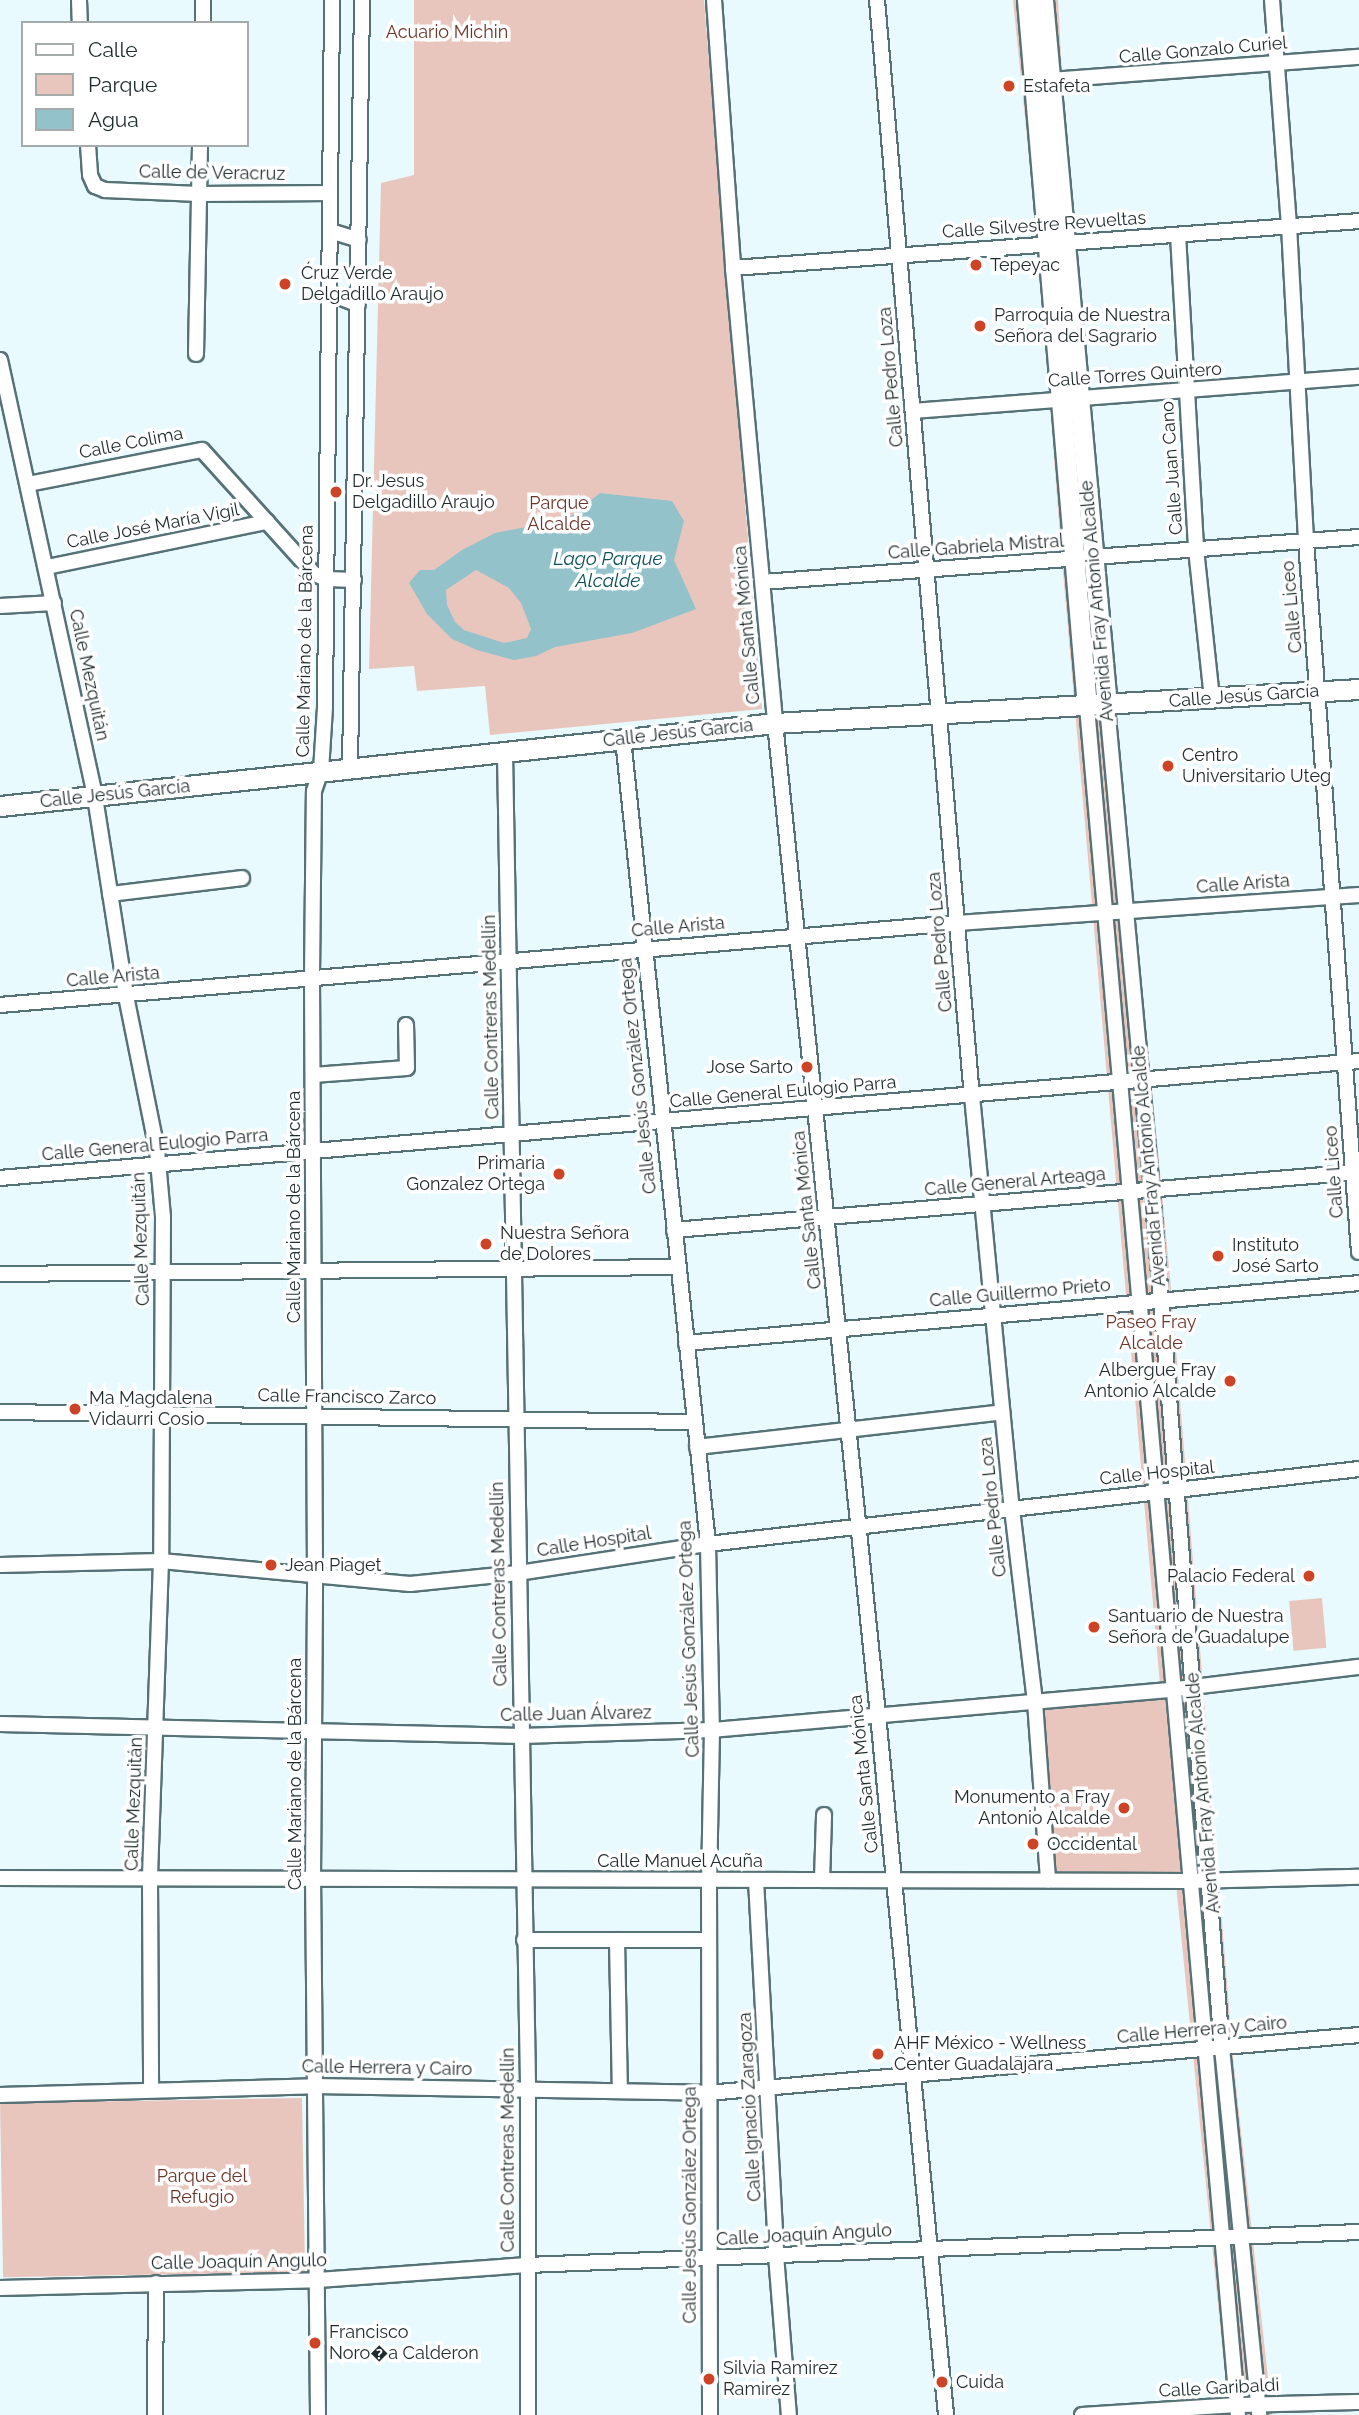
<!DOCTYPE html>
<html>
<head>
<meta charset="utf-8">
<style>
  body { margin:0 }
  #map { position:relative; width:1359px; height:2415px; overflow:hidden; background:#e8fafd; font-family:Raleway,sans-serif }
  div>[style] { position:absolute }
  [style*='--x'] { left:calc(var(--x)*1px); top:calc(var(--y)*1px); width:calc(var(--w)*1px); rotate:calc(var(--a)*1deg) }
  .green>* { inset:0; background:#e9c6bd; transform-origin:0 0 }
  .water>* { inset:0; background:#93c2cb }
  .roads { filter:drop-shadow(2px 0 #577277) drop-shadow(-2px 0 #577277) drop-shadow(0 2px #577277) drop-shadow(0 -2px #577277) }
  .street>* { height:14px; margin:-7px; padding:0 7px; transform-origin:7px; border-radius:7px; background:#fff }
  .secondary>* { height:19px; margin:-9.5px; padding:0 9.5px; transform-origin:9.5px; border-radius:9.5px; background:#fff }
  .dots>* { width:19px; height:19px; translate:-50% -50%; box-sizing:border-box; border:4px solid #fff; border-radius:50% }
  span { translate:-50% -50%; white-space:nowrap; text-align:center; line-height:1.15; -webkit-text-stroke:7px #fff; paint-order:stroke }
  .park-label { font-size:18px; color:#6c3529 }
  .street-label { font-size:18px; color:#1f2b2d }
  .poi-label { font-size:18px; color:#1f2b2d }
  .left { translate:0 -50%; text-align:left }
  .right { translate:-100% -50%; text-align:right }
  .water-label { font-size:19px; color:#0b515b; font-style:italic }
  .legend { position:absolute; left:21px; top:21px; width:228px; height:126px; box-sizing:border-box; background:#fff; border:2px solid #a5aaab; margin:0; padding:9px 12px; list-style:none; font-size:21px; color:#1f2b2d }
  .legend li { display:flex; align-items:center; gap:14px; height:35px }
  .legend b { width:35px; border:2px solid #a5aaab }
</style>
</head>
<body>
<div id="map">
  <div class="green">
    <div style="clip-path:polygon(414px 0,704px 0,762px 709px,490px 735px,485px 686px,417px 691px,414px 666px,369px 669px,381px 183px,414px 175px)"></div>
    <div style="clip-path:polygon(1013px 0,1058px 0,1071px 243px,1171px 1288px,1233px 2058px,1272px 2415px,1229px 2415px,1175px 1874px,1053px 1871px,1041px 1714px,1047px 1707px,1161px 1696px,1061px 549px,1038px 245px)"></div>
    <div style="left:1322px;top:1598px;width:50px;height:33px;rotate:85deg"></div>
    <div style="left:302px;top:2098px;width:174px;height:302px;rotate:89deg"></div>
  </div>
  <div class="water">
    <div style="clip-path:polygon(evenodd,600px 493px,672px 501px,684px 521px,674px 560px,696px 609px,632px 633px,555px 647px,536px 656px,514px 660px,477px 650px,452px 639px,427px 614px,409px 583px,420px 570px,434px 570px,462px 550px,495px 533px,567px 519px,600px 493px,476px 570px,509px 588px,521px 603px,531px 629px,527px 638px,504px 643px,464px 630px,455px 622px,447px 605px,446px 590px,476px 570px)"></div>
  </div>
  <div class="roads">
    <div class="street">
      <div style="--x:79;--y:0;--w:23;--a:88"></div>
      <div style="--x:714;--y:0;--w:269;--a:85.9"></div>
      <div style="--x:733;--y:268;--w:457;--a:84.7"></div>
      <div style="--x:775;--y:723;--w:997;--a:84.07"></div>
      <div style="--x:878;--y:1715;--w:703;--a:84.45"></div>
      <div style="--x:877;--y:0;--w:1100;--a:85.05"></div>
      <div style="--x:972;--y:1096;--w:415;--a:84.5"></div>
      <div style="--x:1012;--y:1509;--w:194;--a:83.2"></div>
      <div style="--x:1035;--y:1702;--w:179;--a:85.8"></div>
      <div style="--x:1272;--y:0;--w:227;--a:85.7"></div>
      <div style="--x:1289;--y:226;--w:315;--a:86.9"></div>
      <div style="--x:1306;--y:541;--w:713;--a:85.74"></div>
      <div style="--x:203;--y:23;--w:23;--a:-90"></div>
      <div style="--x:1051;--y:80;--w:309;--a:-4.3"></div>
      <div style="--x:88;--y:145;--w:30;--a:86"></div>
      <div style="--x:90;--y:175;--w:12;--a:66"></div>
      <div style="--x:95;--y:186;--w:11;--a:22"></div>
      <div style="--x:105;--y:190;--w:94;--a:2.4"></div>
      <div style="--x:199;--y:194;--w:131;--a:-0.4"></div>
      <div style="--x:330;--y:231;--w:30;--a:17"></div>
      <div style="--x:1178;--y:235;--w:315;--a:86.7"></div>
      <div style="--x:1196;--y:549;--w:150;--a:83.9"></div>
      <div style="--x:733;--y:268;--w:628;--a:-4.29"></div>
      <div style="--x:329;--y:293;--w:31;--a:22"></div>
      <div style="--x:196;--y:354;--w:209;--a:-88.9"></div>
      <div style="--x:0;--y:360;--w:447;--a:77.7"></div>
      <div style="--x:95;--y:797;--w:201;--a:81.1"></div>
      <div style="--x:126;--y:996;--w:157;--a:78.6"></div>
      <div style="--x:157;--y:1150;--w:67;--a:84.9"></div>
      <div style="--x:163;--y:1217;--w:344;--a:90.3"></div>
      <div style="--x:161;--y:1561;--w:318;--a:92"></div>
      <div style="--x:150;--y:1879;--w:210;--a:89.7"></div>
      <div style="--x:913;--y:411;--w:447;--a:-4.4"></div>
      <div style="--x:28;--y:484;--w:177;--a:-11.1"></div>
      <div style="--x:202;--y:450;--w:167;--a:47.9"></div>
      <div style="--x:314;--y:574;--w:14;--a:21"></div>
      <div style="--x:327;--y:579;--w:27;--a:2"></div>
      <div style="--x:47;--y:567;--w:225;--a:-11.6"></div>
      <div style="--x:763;--y:582;--w:598;--a:-4.32"></div>
      <div style="--x:0;--y:606;--w:54;--a:-3.2"></div>
      <div style="--x:1107;--y:706;--w:485;--a:84.7"></div>
      <div style="--x:1152;--y:1189;--w:862;--a:85.34"></div>
      <div style="--x:1222;--y:2048;--w:369;--a:84.2"></div>
      <div style="--x:1087;--y:707;--w:1715;--a:84.95"></div>
      <div style="--x:623;--y:739;--w:809;--a:83.97"></div>
      <div style="--x:708;--y:1544;--w:186;--a:88.8"></div>
      <div style="--x:712;--y:1730;--w:150;--a:91.1"></div>
      <div style="--x:709;--y:1880;--w:535;--a:89.89"></div>
      <div style="--x:505;--y:752;--w:1337;--a:89.01"></div>
      <div style="--x:528;--y:2089;--w:326;--a:90"></div>
      <div style="--x:350;--y:768;--w:768;--a:-89.1"></div>
      <div style="--x:110;--y:894;--w:133;--a:-6.9"></div>
      <div style="--x:0;--y:1005;--w:961;--a:-4.9"></div>
      <div style="--x:957;--y:923;--w:403;--a:-4"></div>
      <div style="--x:313;--y:1075;--w:94;--a:-4.3"></div>
      <div style="--x:407;--y:1068;--w:43;--a:-91.3"></div>
      <div style="--x:0;--y:1178;--w:1364;--a:-4.92"></div>
      <div style="--x:674;--y:1230;--w:687;--a:-4.84"></div>
      <div style="--x:0;--y:1274;--w:678;--a:-0.59"></div>
      <div style="--x:686;--y:1343;--w:676;--a:-5.09"></div>
      <div style="--x:0;--y:1412;--w:694;--a:0.83"></div>
      <div style="--x:697;--y:1447;--w:307;--a:-6.5"></div>
      <div style="--x:0;--y:1565;--w:161;--a:-1.4"></div>
      <div style="--x:161;--y:1561;--w:250;--a:5.3"></div>
      <div style="--x:410;--y:1584;--w:109;--a:-5.8"></div>
      <div style="--x:518;--y:1573;--w:192;--a:-8.7"></div>
      <div style="--x:708;--y:1544;--w:655;--a:-6.57"></div>
      <div style="--x:0;--y:1724;--w:521;--a:1.32"></div>
      <div style="--x:521;--y:1736;--w:191;--a:-1.8"></div>
      <div style="--x:712;--y:1730;--w:466;--a:-5"></div>
      <div style="--x:1176;--y:1689;--w:184;--a:-6.9"></div>
      <div style="--x:0;--y:1878;--w:1190;--a:0.14"></div>
      <div style="--x:1190;--y:1881;--w:169;--a:-1.4"></div>
      <div style="--x:756;--y:1880;--w:376;--a:86.9"></div>
      <div style="--x:776;--y:2255;--w:161;--a:85.4"></div>
      <div style="--x:822;--y:1880;--w:65;--a:-88.2"></div>
      <div style="--x:524;--y:1940;--w:184;--a:0"></div>
      <div style="--x:617;--y:1940;--w:151;--a:88.9"></div>
      <div style="--x:0;--y:2095;--w:315;--a:-1.6"></div>
      <div style="--x:315;--y:2086;--w:393;--a:1"></div>
      <div style="--x:708;--y:2093;--w:654;--a:-5.09"></div>
      <div style="--x:0;--y:2288;--w:318;--a:-1.4"></div>
      <div style="--x:318;--y:2280;--w:210;--a:-4.1"></div>
      <div style="--x:527;--y:2265;--w:833;--a:-2.27"></div>
      <div style="--x:155;--y:2415;--w:132;--a:-89.6"></div>
      <div style="--x:318;--y:2415;--w:536;--a:-90.53"></div>
      <div style="--x:313;--y:1879;--w:306;--a:-89.6"></div>
      <div style="--x:315;--y:1573;--w:597;--a:-90.29"></div>
      <div style="--x:312;--y:976;--w:185;--a:-89.4"></div>
      <div style="--x:314;--y:791;--w:21;--a:-71"></div>
      <div style="--x:321;--y:771;--w:64;--a:-86.4"></div>
      <div style="--x:325;--y:707;--w:707;--a:-89.43"></div>
      <div style="--x:1082;--y:2415;--w:155;--a:-3.7"></div>
      <div style="--x:1237;--y:2405;--w:122;--a:-1.4"></div>
    </div>
    <div class="secondary">
      <div style="--x:1027;--y:0;--w:710;--a:85.15"></div>
      <div style="--x:1043;--y:0;--w:709;--a:84.82"></div>
      <div style="--x:0;--y:806;--w:779;--a:-6.11"></div>
      <div style="--x:775;--y:723;--w:585;--a:-3.33"></div>
    </div>
  </div>
  <div class="dots">
    <div style="left:1009px;top:86px;background:#cd4325"></div>
    <div style="left:976px;top:265px;background:#cd4325"></div>
    <div style="left:285px;top:284px;background:#cd4325"></div>
    <div style="left:980px;top:326px;background:#cd4325"></div>
    <div style="left:336px;top:492px;background:#cd4325"></div>
    <div style="left:1168px;top:766px;background:#cd4325"></div>
    <div style="left:807px;top:1067px;background:#cd4325"></div>
    <div style="left:559px;top:1174px;background:#cd4325"></div>
    <div style="left:486px;top:1244px;background:#cd4325"></div>
    <div style="left:1218px;top:1256px;background:#cd4325"></div>
    <div style="left:1230px;top:1381px;background:#cd4325"></div>
    <div style="left:75px;top:1409px;background:#cd4325"></div>
    <div style="left:271px;top:1565px;background:#cd4325"></div>
    <div style="left:1309px;top:1576px;background:#cd4325"></div>
    <div style="left:1094px;top:1627px;background:#cd4325"></div>
    <div style="left:1124px;top:1808px;background:#cd4325"></div>
    <div style="left:1033px;top:1844px;background:#cd4325"></div>
    <div style="left:878px;top:2054px;background:#cd4325"></div>
    <div style="left:315px;top:2343px;background:#cd4325"></div>
    <div style="left:709px;top:2379px;background:#cd4325"></div>
    <div style="left:942px;top:2382px;background:#cd4325"></div>
  </div>
  <div class="park-label">
    <span style="left:447px;top:32px">Acuario Michin</span>
    <span style="left:559px;top:514px">Parque<br>Alcalde</span>
    <span style="left:1151px;top:1333px">Paseo Fray<br>Alcalde</span>
    <span style="left:202px;top:2187px">Parque del<br>Refugio</span>
  </div>
  <div class="street-label">
    <span style="left:1203px;top:50px;rotate:-5deg">Calle Gonzalo Curiel</span>
    <span style="left:212px;top:173px;rotate:1deg">Calle de Veracruz</span>
    <span style="left:1044px;top:225px;rotate:-4deg">Calle Silvestre Revueltas</span>
    <span style="left:1135px;top:375px;rotate:-4deg">Calle Torres Quintero</span>
    <span style="left:891px;top:377px;rotate:-95deg">Calle Pedro Loza</span>
    <span style="left:131px;top:443px;rotate:-11deg">Calle Colima</span>
    <span style="left:1172px;top:468px;rotate:-94deg">Calle Juan Cano</span>
    <span style="left:153px;top:526px;rotate:-11deg">Calle José María Vigil</span>
    <span style="left:976px;top:547px;rotate:-4deg">Calle Gabriela Mistral</span>
    <span style="left:1097px;top:601px;rotate:-95deg">Avenida Fray Antonio Alcalde</span>
    <span style="left:1292px;top:607px;rotate:-95deg">Calle Liceo</span>
    <span style="left:747px;top:625px;rotate:-95deg">Calle Santa Mónica</span>
    <span style="left:305px;top:641px;rotate:-89deg">Calle Mariano de la Bárcena</span>
    <span style="left:89px;top:675px;rotate:78deg">Calle Mezquitán</span>
    <span style="left:1244px;top:696px;rotate:-4deg">Calle Jesús García</span>
    <span style="left:678px;top:733px;rotate:-6deg">Calle Jesús García</span>
    <span style="left:115px;top:794px;rotate:-6deg">Calle Jesús García</span>
    <span style="left:1243px;top:884px;rotate:-4deg">Calle Arista</span>
    <span style="left:678px;top:927px;rotate:-5deg">Calle Arista</span>
    <span style="left:940px;top:942px;rotate:-95deg">Calle Pedro Loza</span>
    <span style="left:113px;top:977px;rotate:-5deg">Calle Arista</span>
    <span style="left:491px;top:1017px;rotate:-91deg">Calle Contreras Medellín</span>
    <span style="left:638px;top:1076px;rotate:-96deg">Calle Jesús González Ortega</span>
    <span style="left:783px;top:1092px;rotate:-5deg">Calle General Eulogio Parra</span>
    <span style="left:155px;top:1145px;rotate:-5deg">Calle General Eulogio Parra</span>
    <span style="left:1149px;top:1166px;rotate:-95deg">Avenida Fray Antonio Alcalde</span>
    <span style="left:1334px;top:1172px;rotate:-94deg">Calle Liceo</span>
    <span style="left:1015px;top:1182px;rotate:-5deg">Calle General Arteaga</span>
    <span style="left:294px;top:1207px;rotate:-90deg">Calle Mariano de la Bárcena</span>
    <span style="left:807px;top:1210px;rotate:-96deg">Calle Santa Mónica</span>
    <span style="left:141px;top:1239px;rotate:-92deg">Calle Mezquitán</span>
    <span style="left:1020px;top:1293px;rotate:-5deg">Calle Guillermo Prieto</span>
    <span style="left:347px;top:1397px;rotate:1deg">Calle Francisco Zarco</span>
    <span style="left:1157px;top:1473px;rotate:-6deg">Calle Hospital</span>
    <span style="left:993px;top:1507px;rotate:-96deg">Calle Pedro Loza</span>
    <span style="left:594px;top:1542px;rotate:-9deg">Calle Hospital</span>
    <span style="left:499px;top:1584px;rotate:-91deg">Calle Contreras Medellín</span>
    <span style="left:689px;top:1639px;rotate:-92deg">Calle Jesús González Ortega</span>
    <span style="left:576px;top:1714px;rotate:-1deg">Calle Juan Álvarez</span>
    <span style="left:295px;top:1774px;rotate:-90deg">Calle Mariano de la Bárcena</span>
    <span style="left:864px;top:1774px;rotate:-96deg">Calle Santa Mónica</span>
    <span style="left:1203px;top:1793px;rotate:-95deg">Avenida Fray Antonio Alcalde</span>
    <span style="left:134px;top:1804px;rotate:-88deg">Calle Mezquitán</span>
    <span style="left:680px;top:1861px">Calle Manuel Acuña</span>
    <span style="left:1202px;top:2030px;rotate:-5deg">Calle Herrera y Cairo</span>
    <span style="left:387px;top:2068px;rotate:1deg">Calle Herrera y Cairo</span>
    <span style="left:750px;top:2107px;rotate:-93deg">Calle Ignacio Zaragoza</span>
    <span style="left:508px;top:2150px;rotate:-90deg">Calle Contreras Medellín</span>
    <span style="left:690px;top:2205px;rotate:-90deg">Calle Jesús González Ortega</span>
    <span style="left:804px;top:2235px;rotate:-3deg">Calle Joaquín Angulo</span>
    <span style="left:239px;top:2262px;rotate:-1deg">Calle Joaquín Angulo</span>
    <span style="left:1219px;top:2388px;rotate:-3deg">Calle Garibaldi</span>
  </div>
  <div class="poi-label">
    <span class="left" style="left:1023px;top:86px">Estafeta</span>
    <span class="left" style="left:990px;top:265px">Tepeyac</span>
    <span class="left" style="left:301px;top:284px">Ćruz Verde<br>Delgadillo Araujo</span>
    <span class="left" style="left:994px;top:326px">Parroquia de Nuestra<br>Señora del Sagrario</span>
    <span class="left" style="left:352px;top:492px">Dr. Jesus<br>Delgadillo Araujo</span>
    <span class="left" style="left:1182px;top:766px">Centro<br>Universitario Uteg</span>
    <span class="right" style="left:793px;top:1067px">Jose Sarto</span>
    <span class="right" style="left:545px;top:1174px">Primaria<br>Gonzalez Ortega</span>
    <span class="left" style="left:500px;top:1244px">Nuestra Señora<br>de Dolores</span>
    <span class="left" style="left:1232px;top:1256px">Instituto<br>José Sarto</span>
    <span class="right" style="left:1216px;top:1381px">Albergue Fray<br>Antonio Alcalde</span>
    <span class="left" style="left:89px;top:1409px">Ma Magdalena<br>Vidaurri Cosio</span>
    <span class="left" style="left:285px;top:1565px">Jean Piaget</span>
    <span class="right" style="left:1295px;top:1576px">Palacio Federal</span>
    <span class="left" style="left:1108px;top:1627px">Santuario de Nuestra<br>Señora de Guadalupe</span>
    <span class="right" style="left:1110px;top:1808px">Monumento a Fray<br>Antonio Alcalde</span>
    <span class="left" style="left:1047px;top:1844px">Occidental</span>
    <span class="left" style="left:894px;top:2054px">AHF México - Wellness<br>Center Guadalajara</span>
    <span class="left" style="left:329px;top:2343px">Francisco<br>Noro�a Calderon</span>
    <span class="left" style="left:723px;top:2379px">Silvia Ramirez<br>Ramirez</span>
    <span class="left" style="left:956px;top:2382px">Cuida</span>
  </div>
  <div class="water-label">
    <span style="left:608px;top:570px">Lago Parque<br>Alcalde</span>
  </div>
  <ul class="legend">
  <li><b style="height:9px;background:#fff"></b>Calle</li>
  <li><b style="height:19px;background:#e9c6bd"></b>Parque</li>
  <li><b style="height:19px;background:#93c2cb"></b>Agua</li>
  </ul>
</div>
</body>
</html>
